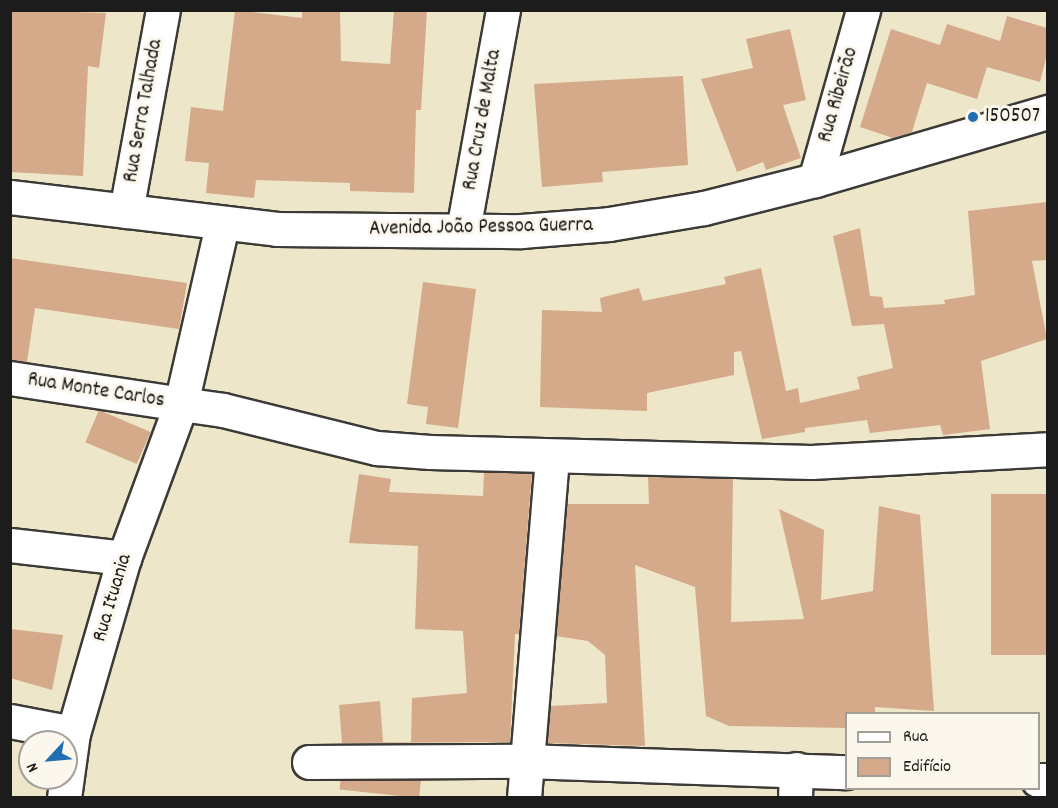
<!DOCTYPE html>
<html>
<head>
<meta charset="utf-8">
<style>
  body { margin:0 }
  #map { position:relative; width:1058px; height:808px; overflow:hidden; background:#ede6c8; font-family:Dekko,sans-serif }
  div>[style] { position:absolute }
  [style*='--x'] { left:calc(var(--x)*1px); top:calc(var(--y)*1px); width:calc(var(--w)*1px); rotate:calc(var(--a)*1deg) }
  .building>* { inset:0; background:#d4aa8a; transform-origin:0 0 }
  .roads { filter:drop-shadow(2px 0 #3b3a36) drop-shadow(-2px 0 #3b3a36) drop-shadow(0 2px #3b3a36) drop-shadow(0 -2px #3b3a36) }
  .minor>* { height:33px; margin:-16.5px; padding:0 16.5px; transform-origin:16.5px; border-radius:16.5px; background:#fff }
  .major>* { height:33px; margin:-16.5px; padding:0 16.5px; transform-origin:16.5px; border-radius:16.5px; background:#fff }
  .dots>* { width:16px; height:16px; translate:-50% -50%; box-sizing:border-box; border:3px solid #fbf7ec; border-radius:50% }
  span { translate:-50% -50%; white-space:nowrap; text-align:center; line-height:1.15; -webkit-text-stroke:6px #fbf7ec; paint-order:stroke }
  .street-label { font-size:21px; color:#1c1c1c }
  .poi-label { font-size:21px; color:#1c1c1c }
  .left { translate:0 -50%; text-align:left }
  .frame { position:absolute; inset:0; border:12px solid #1c1c1c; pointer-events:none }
  .legend { position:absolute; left:845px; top:712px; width:195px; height:78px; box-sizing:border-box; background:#fbf7ec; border:2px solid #a29f99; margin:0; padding:8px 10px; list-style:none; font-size:18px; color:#1c1c1c }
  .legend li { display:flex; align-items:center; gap:12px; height:30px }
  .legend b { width:30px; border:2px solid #a29f99 }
  .north { position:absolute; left:18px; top:730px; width:60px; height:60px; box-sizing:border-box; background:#fbf7ec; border:2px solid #a29f99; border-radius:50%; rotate:244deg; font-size:16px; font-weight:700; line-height:24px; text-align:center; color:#1c1c1c }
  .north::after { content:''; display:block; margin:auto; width:21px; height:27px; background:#1f6fb2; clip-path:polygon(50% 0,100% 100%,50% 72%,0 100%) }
</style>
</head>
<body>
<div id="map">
  <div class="building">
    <div style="clip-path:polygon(10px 10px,106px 13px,99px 68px,88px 66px,83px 176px,10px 172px)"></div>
    <div style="clip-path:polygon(235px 10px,302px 18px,302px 10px,340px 10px,341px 61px,390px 64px,394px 10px,427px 10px,421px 110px,416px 110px,414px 193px,350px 191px,350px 183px,256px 180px,254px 198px,206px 193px,209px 163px,185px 161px,191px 107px,223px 111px)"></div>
    <div style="clip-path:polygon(1007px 16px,1047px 28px,1047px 54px,1040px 82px,987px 67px,977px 99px,927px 83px,912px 132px,893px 138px,860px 127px,891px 29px,940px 45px,947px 24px,1000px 41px)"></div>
    <div style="clip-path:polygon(790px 29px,806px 100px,783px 105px,801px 158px,766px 170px,763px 162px,737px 172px,701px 79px,753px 68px,746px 39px)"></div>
    <div style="clip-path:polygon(683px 76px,688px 165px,602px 172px,603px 182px,542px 187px,534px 84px)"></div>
    <div style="clip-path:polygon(1047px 202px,1047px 260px,1032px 261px,1047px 339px,981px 361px,990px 429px,943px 435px,940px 425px,870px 433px,867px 420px,805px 428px,805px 432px,762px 439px,741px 351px,734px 352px,734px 375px,647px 393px,647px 411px,540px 407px,542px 310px,602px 312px,600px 298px,639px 288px,643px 301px,726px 284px,724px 277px,761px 268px,786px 391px,798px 388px,800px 403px,860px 389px,857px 377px,893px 368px,884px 324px,852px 326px,833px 236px,860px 228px,870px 296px,882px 297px,884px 308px,945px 304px,944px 300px,975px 295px,968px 211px)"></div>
    <div style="clip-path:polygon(10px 258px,187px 283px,179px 329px,35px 308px,27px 362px,10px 360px)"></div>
    <div style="clip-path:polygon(423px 282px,476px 289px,458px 428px,426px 424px,428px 407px,407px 404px)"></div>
    <div style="left:99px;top:410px;width:56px;height:35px;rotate:23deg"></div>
    <div style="clip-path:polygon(484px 472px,532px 473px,519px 634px,515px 634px,510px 742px,342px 743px,339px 705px,380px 701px,383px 742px,411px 742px,412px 698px,467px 693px,463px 631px,415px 629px,418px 546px,349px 543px,359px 474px,391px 479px,389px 492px,483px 496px)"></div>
    <div style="clip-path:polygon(648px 476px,733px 479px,731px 622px,804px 619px,779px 509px,824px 530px,821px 600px,873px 591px,879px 506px,920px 515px,934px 711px,875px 707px,875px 714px,846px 714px,846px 728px,729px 726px,706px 716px,695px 587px,635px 565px,645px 746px,547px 743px,550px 706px,607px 703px,605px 655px,588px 641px,556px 636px,567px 504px,649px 504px)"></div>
    <div style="left:1047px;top:494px;width:161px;height:56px;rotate:90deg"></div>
    <div style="clip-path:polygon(10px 629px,63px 635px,52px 690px,10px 678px)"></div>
    <div style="left:421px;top:780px;width:18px;height:80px;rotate:96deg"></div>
  </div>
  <div class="roads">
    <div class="minor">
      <div style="--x:815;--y:180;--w:177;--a:-74.2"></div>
      <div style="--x:126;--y:211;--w:204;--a:-79.6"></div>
      <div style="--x:222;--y:225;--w:184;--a:102.9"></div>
      <div style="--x:181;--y:404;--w:42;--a:8.1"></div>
      <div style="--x:223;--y:410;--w:159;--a:13.9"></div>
      <div style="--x:377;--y:448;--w:53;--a:4.3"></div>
      <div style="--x:430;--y:452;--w:381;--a:1.5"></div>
      <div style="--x:811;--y:462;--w:237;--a:-3.1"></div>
      <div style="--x:463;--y:230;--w:224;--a:-79.7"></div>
      <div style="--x:10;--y:378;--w:173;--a:8.6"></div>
      <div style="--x:181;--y:404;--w:164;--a:110.3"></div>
      <div style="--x:124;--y:558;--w:182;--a:106.2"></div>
      <div style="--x:73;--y:733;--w:66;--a:97.9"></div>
      <div style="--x:10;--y:545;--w:115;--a:6.5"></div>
      <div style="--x:10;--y:721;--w:64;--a:10.8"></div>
      <div style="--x:309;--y:762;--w:216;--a:-0.3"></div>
      <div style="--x:525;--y:761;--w:321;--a:2"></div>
      <div style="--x:1038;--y:780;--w:10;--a:0"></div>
      <div style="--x:524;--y:798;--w:342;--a:-85.3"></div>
      <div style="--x:795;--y:798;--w:29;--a:-88"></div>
    </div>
    <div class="major">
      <div style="--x:10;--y:197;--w:269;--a:6.8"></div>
      <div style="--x:277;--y:229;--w:244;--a:0.5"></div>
      <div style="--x:521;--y:231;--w:88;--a:-4.5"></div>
      <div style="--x:609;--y:224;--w:96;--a:-9.6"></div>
      <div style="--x:704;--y:208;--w:114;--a:-14.2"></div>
      <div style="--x:815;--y:180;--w:243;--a:-16.3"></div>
    </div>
  </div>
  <div class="dots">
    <div style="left:973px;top:117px;background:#1f6fb2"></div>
  </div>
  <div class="street-label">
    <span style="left:839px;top:95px;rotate:-74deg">Rua Ribeirão</span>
    <span style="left:144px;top:111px;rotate:-80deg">Rua Serra Talhada</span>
    <span style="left:483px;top:120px;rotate:-80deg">Rua Cruz de Malta</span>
    <span style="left:481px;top:228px;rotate:-1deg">Avenida João Pessoa Guerra</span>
    <span style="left:96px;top:391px;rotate:9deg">Rua Monte Carlos</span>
    <span style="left:113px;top:598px;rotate:-73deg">Rua Ituania</span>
  </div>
  <div class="poi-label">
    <span class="left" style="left:985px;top:117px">150507</span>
  </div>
  <div class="frame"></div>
  <ul class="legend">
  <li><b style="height:8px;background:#fff"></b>Rua</li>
  <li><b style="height:16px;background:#d4aa8a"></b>Edifício</li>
  </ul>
  <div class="north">N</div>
</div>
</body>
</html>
